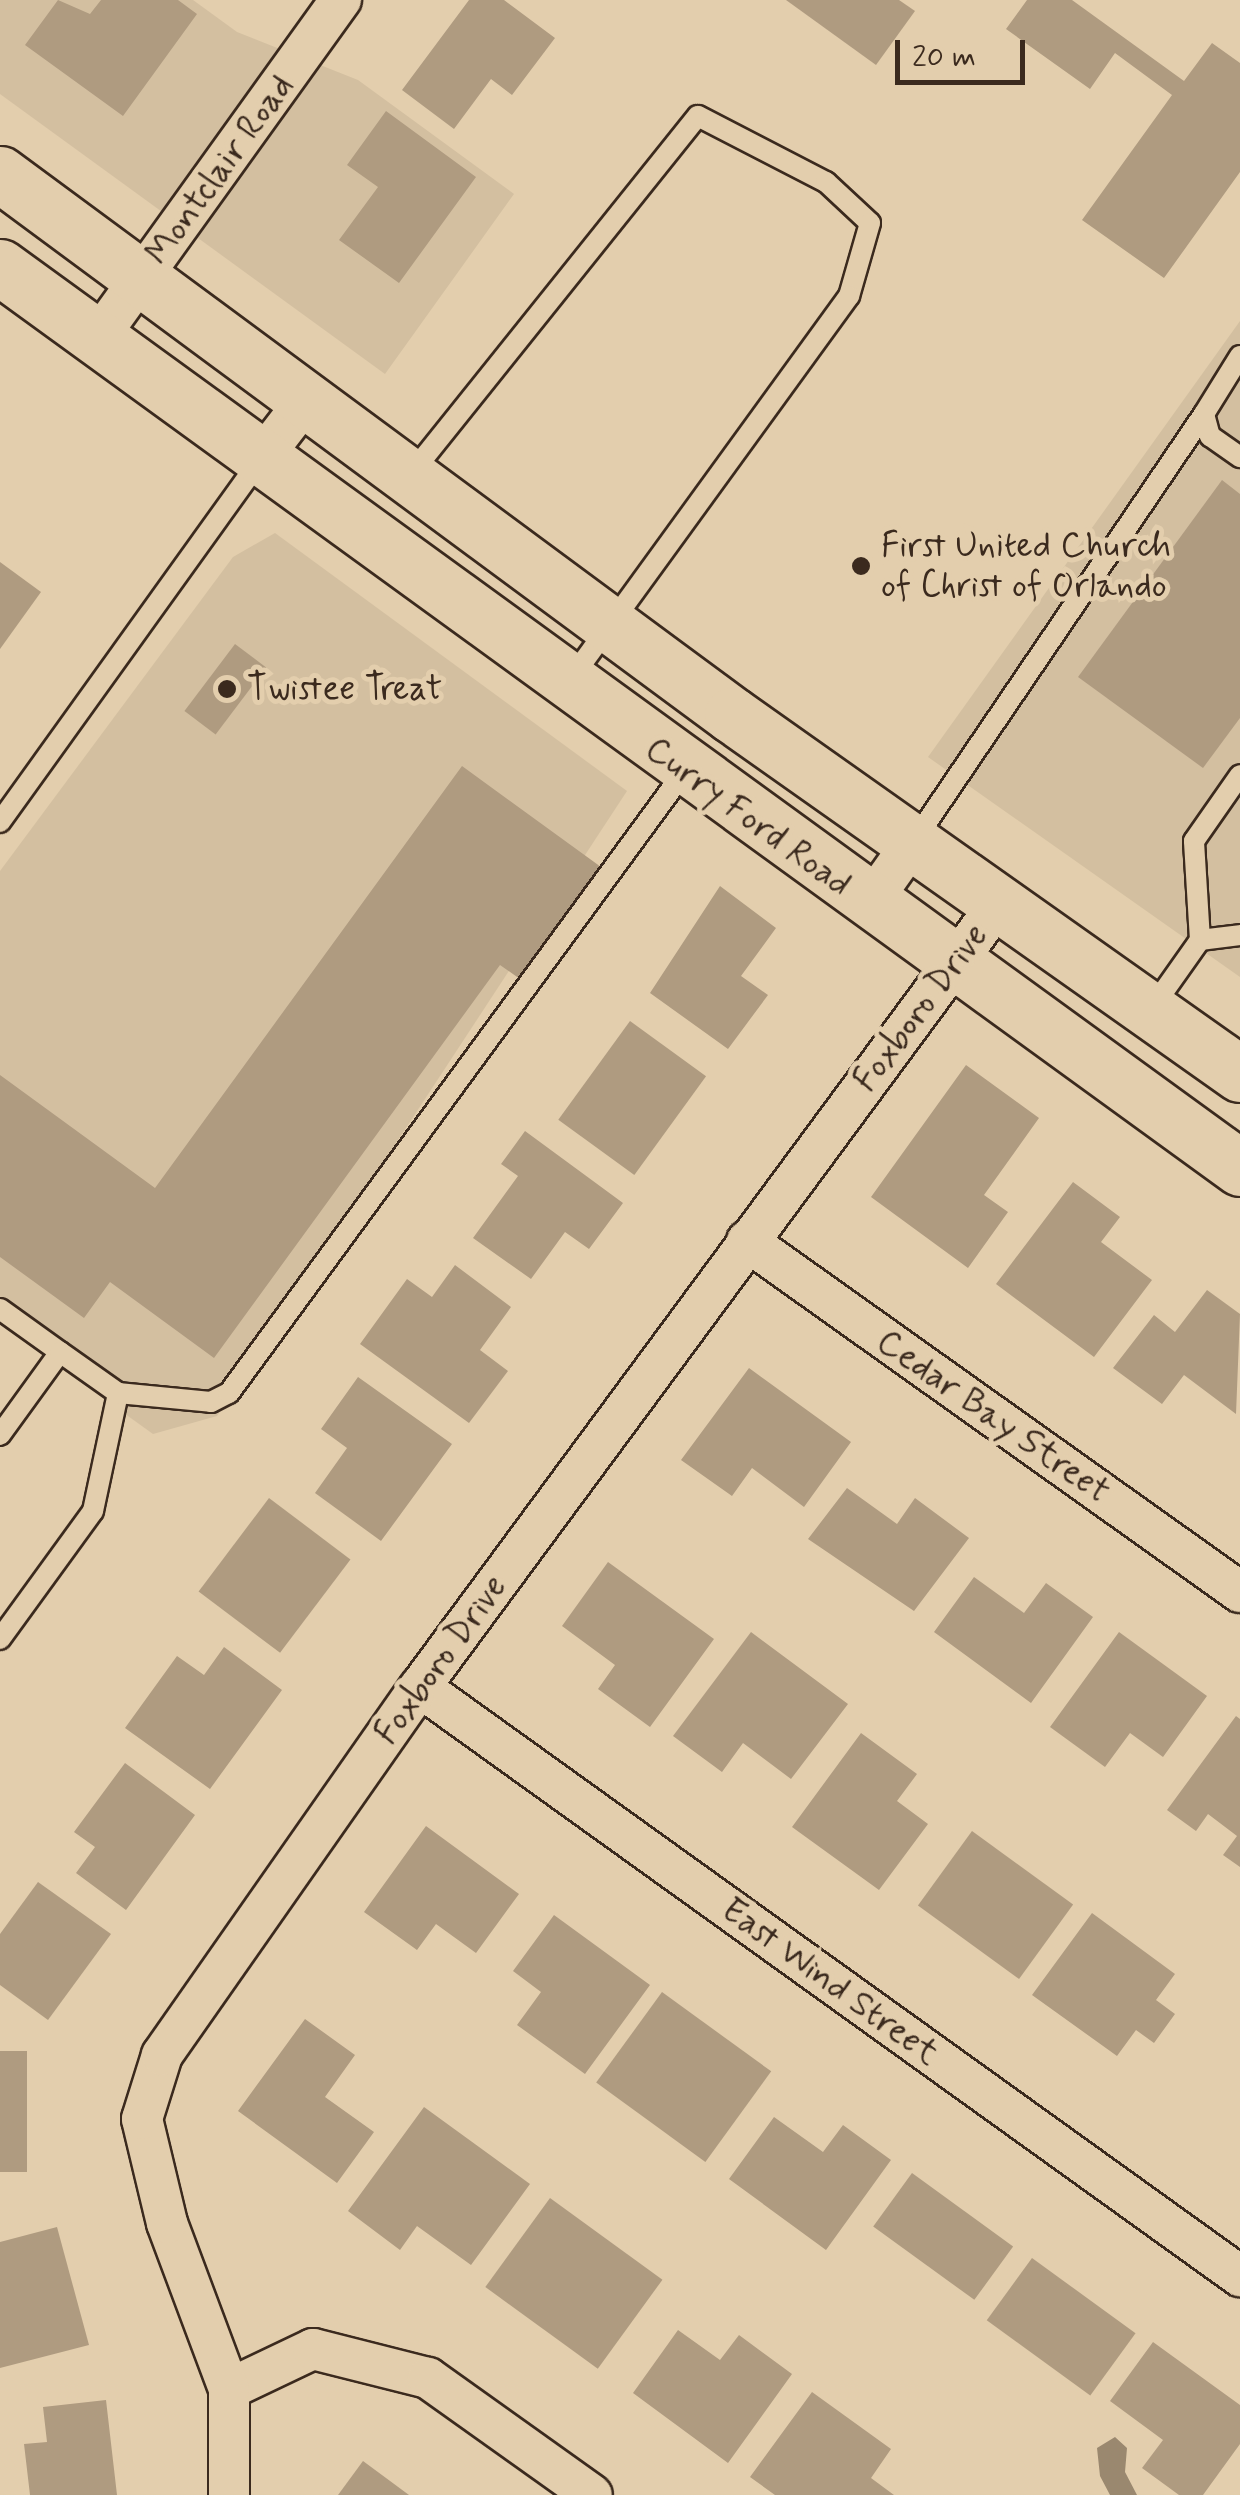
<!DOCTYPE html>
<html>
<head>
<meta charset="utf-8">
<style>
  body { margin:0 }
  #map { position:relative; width:1240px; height:2495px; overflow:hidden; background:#e3cead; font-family:Mynerve,sans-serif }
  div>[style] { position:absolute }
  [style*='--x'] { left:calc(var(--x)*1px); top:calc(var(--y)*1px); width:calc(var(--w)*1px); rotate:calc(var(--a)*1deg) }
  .built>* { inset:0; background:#d3bfa0 }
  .water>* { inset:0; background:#9a886f }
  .building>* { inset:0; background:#af9b80; transform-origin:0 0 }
  .roads { filter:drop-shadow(2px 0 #3b2a1e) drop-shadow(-2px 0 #3b2a1e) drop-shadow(0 2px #3b2a1e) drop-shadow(0 -2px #3b2a1e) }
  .lane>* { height:20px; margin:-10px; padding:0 10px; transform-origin:10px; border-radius:10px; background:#e3cead }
  .street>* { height:40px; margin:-20px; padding:0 20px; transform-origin:20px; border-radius:20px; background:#e3cead }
  .secondary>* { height:55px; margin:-27.5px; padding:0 27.5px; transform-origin:27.5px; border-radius:27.5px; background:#e3cead }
  .dots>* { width:28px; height:28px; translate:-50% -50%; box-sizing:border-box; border:5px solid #e3cead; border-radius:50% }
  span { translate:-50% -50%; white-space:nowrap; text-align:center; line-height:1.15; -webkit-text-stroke:10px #e3cead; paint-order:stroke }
  .street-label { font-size:35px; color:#3b2a1e }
  .poi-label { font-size:35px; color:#3b2a1e }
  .left { translate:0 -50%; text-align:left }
  .scale { position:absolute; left:895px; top:40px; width:130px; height:45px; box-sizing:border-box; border:5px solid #3b2a1e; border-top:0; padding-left:12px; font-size:30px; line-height:35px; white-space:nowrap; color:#3b2a1e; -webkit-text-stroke:8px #e3cead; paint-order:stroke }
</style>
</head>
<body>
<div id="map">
  <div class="built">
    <div style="clip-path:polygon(0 0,193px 0,237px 32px,358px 80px,514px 194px,385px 374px,0 94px)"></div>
    <div style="clip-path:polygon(1240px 321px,1240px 977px,928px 757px)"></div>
    <div style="clip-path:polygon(275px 533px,627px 791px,217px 1416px,153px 1434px,0 1324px,0 871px,233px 557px)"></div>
  </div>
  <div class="water">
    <div style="clip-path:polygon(1115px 2437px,1127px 2448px,1125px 2472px,1137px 2495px,1110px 2495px,1100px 2476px,1097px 2448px)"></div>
  </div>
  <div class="building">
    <div style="clip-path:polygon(58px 0,90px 14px,101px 0,178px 0,197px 14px,123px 116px,25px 45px)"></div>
    <div style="clip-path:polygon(469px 0,504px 0,555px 38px,512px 95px,491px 79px,454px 129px,402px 90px)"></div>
    <div style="clip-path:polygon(786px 0,899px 0,915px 11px,876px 65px)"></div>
    <div style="clip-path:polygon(1027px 0,1072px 0,1184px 81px,1212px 43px,1240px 63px,1240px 172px,1164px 278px,1082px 220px,1172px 95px,1115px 53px,1090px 89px,1006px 29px)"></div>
    <div style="clip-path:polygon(386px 111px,476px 177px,399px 283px,339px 240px,378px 187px,347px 165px)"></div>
    <div style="clip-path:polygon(1222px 480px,1240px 494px,1240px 718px,1203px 768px,1078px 677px)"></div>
    <div style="clip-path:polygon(0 562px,41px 592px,0 649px)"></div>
    <div style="left:235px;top:644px;width:39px;height:84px;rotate:37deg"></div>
    <div style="clip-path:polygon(462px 766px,601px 867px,520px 979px,500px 965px,214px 1358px,110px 1282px,84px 1318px,0 1257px,0 1075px,155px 1188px)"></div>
    <div style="clip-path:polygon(720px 886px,776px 928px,741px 976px,768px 995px,728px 1049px,650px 993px)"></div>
    <div style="left:630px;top:1021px;width:94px;height:122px;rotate:36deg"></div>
    <div style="clip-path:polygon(966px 1065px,1039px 1118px,984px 1195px,1008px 1212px,968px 1268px,871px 1197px)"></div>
    <div style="clip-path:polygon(525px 1131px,623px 1203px,589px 1249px,565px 1232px,531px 1279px,473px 1238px,518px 1176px,501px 1164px)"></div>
    <div style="clip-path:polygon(1073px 1182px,1120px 1217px,1101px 1242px,1152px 1280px,1094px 1357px,996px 1284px)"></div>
    <div style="clip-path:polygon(455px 1265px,511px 1307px,480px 1350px,508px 1371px,469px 1423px,360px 1344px,407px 1279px,432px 1297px)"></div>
    <div style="clip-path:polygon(1207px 1290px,1240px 1314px,1236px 1414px,1184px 1375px,1162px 1404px,1113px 1368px,1154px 1315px,1175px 1332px)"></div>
    <div style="clip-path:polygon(749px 1368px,851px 1442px,804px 1507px,752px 1468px,732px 1496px,681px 1460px)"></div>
    <div style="clip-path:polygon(358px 1377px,452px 1444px,381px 1541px,315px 1493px,347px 1448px,321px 1429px)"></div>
    <div style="clip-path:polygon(847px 1488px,897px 1524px,915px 1498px,969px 1538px,914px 1611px,808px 1539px)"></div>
    <div style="left:269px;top:1498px;width:102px;height:117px;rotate:37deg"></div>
    <div style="clip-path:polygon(608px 1562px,714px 1639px,650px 1727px,598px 1689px,615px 1665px,562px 1626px)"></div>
    <div style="clip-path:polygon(974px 1577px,1024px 1613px,1046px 1583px,1093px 1617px,1031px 1703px,934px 1632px)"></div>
    <div style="clip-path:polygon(751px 1632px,848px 1704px,791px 1779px,743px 1743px,722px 1772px,673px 1736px)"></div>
    <div style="clip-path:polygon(1119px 1632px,1207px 1696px,1163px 1757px,1130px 1733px,1105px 1767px,1050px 1727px)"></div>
    <div style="clip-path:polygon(224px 1647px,282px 1690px,210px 1789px,125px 1728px,177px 1656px,204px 1675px)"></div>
    <div style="clip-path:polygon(1236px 1716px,1240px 1719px,1240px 1867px,1223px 1855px,1237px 1836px,1208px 1814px,1196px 1831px,1167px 1810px)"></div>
    <div style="clip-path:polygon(861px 1733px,917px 1774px,897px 1801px,928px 1824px,879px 1890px,792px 1827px)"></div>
    <div style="clip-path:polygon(125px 1763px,195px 1815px,126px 1910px,76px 1873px,95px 1847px,74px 1832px)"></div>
    <div style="clip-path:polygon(426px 1826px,519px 1894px,476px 1953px,436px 1924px,417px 1950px,364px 1912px)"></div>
    <div style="left:972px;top:1831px;width:125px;height:92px;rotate:36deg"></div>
    <div style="clip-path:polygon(38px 1882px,111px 1934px,48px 2020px,0 1985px,0 1934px)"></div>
    <div style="clip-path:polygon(1092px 1913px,1175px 1974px,1156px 2000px,1175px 2014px,1154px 2043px,1136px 2030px,1117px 2056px,1032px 1995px)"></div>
    <div style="clip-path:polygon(554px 1915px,650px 1985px,585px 2074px,517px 2025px,541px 1992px,513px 1971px)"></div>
    <div style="left:662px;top:1992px;width:135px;height:112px;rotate:36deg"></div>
    <div style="clip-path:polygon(305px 2019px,355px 2055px,325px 2097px,374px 2132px,337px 2183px,238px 2111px)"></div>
    <div style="left:0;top:2051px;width:27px;height:121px"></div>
    <div style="clip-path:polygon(424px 2107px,530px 2184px,471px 2265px,417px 2226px,400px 2250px,348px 2211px)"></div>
    <div style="clip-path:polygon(774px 2117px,823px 2152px,843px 2125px,891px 2160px,826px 2250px,729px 2179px)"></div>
    <div style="left:912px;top:2173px;width:125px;height:66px;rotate:36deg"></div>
    <div style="left:550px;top:2198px;width:139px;height:110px;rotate:36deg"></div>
    <div style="clip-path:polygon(57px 2227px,89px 2345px,0 2368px,0 2242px)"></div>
    <div style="left:1032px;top:2258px;width:128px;height:77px;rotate:36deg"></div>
    <div style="clip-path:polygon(678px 2330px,720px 2360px,739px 2335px,792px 2374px,728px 2463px,633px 2393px)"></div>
    <div style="clip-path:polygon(1153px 2342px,1240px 2405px,1240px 2444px,1203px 2495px,1179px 2495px,1142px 2468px,1163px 2440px,1110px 2401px)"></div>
    <div style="clip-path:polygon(812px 2392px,891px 2449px,871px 2478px,894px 2495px,775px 2495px,750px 2477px)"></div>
    <div style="clip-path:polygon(106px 2400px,117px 2495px,30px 2495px,24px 2444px,47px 2442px,43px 2407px)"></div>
    <div style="clip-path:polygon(363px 2461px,409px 2495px,338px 2495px)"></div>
  </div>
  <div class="roads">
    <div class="lane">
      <div style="--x:1240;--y:356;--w:68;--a:121.8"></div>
      <div style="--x:1204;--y:414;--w:23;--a:75"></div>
      <div style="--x:1210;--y:436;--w:37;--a:35"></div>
      <div style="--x:410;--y:475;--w:460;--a:-51.3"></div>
      <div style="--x:698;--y:116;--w:144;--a:27.3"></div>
      <div style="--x:826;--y:182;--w:60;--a:43"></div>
      <div style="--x:870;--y:223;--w:76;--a:106"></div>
      <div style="--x:849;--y:296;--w:475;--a:126"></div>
      <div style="--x:0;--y:822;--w:446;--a:-54.3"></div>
      <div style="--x:914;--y:841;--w:516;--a:-55.82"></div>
      <div style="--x:1200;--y:940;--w:40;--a:-7.1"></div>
      <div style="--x:1152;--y:1008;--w:83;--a:-54.8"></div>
      <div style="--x:1200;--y:940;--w:99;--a:-93.5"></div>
      <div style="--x:1194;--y:841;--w:80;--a:-55.1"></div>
      <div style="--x:0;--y:1309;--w:74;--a:35.6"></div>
      <div style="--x:0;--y:1435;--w:102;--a:-54.1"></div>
      <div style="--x:60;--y:1352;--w:71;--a:35.3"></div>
      <div style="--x:0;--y:1639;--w:158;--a:-54"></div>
      <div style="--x:93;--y:1511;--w:121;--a:-78"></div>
      <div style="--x:118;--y:1393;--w:93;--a:5.5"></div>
      <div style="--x:211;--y:1402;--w:20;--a:-27"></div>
      <div style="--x:229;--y:1393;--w:770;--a:-53.77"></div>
    </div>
    <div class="street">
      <div style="--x:97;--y:339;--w:418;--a:-54.3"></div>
      <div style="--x:260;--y:460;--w:77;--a:-52.4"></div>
      <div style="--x:869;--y:904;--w:76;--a:-54.6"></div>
      <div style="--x:747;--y:1241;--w:605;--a:35.45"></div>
      <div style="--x:420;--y:1687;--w:1010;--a:35.69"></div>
      <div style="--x:229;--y:2389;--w:93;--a:-25.5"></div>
      <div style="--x:313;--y:2349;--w:119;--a:14.2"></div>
      <div style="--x:428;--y:2378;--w:201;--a:35.5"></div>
      <div style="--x:229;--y:2495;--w:106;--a:-90"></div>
      <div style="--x:229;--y:2389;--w:177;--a:-110.5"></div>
      <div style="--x:167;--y:2223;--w:107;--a:-103.5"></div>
      <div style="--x:142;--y:2119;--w:67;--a:-72.6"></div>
      <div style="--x:162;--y:2055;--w:449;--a:-55"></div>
      <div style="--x:420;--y:1687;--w:975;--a:-53.55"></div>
    </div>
    <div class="secondary">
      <div style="--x:0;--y:174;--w:910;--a:36.47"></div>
      <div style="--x:732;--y:715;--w:622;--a:35.25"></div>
      <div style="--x:0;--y:267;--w:1533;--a:36"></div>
    </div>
  </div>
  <div class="dots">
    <div style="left:861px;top:566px;background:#3b2a1e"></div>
    <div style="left:227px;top:689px;background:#3b2a1e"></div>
  </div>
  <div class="street-label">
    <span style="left:220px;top:170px;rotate:-54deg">Montclair Road</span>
    <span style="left:748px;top:817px;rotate:36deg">Curry Ford Road</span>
    <span style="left:921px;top:1008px;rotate:-53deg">Foxboro Drive</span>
    <span style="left:993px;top:1417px;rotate:35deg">Cedar Bay Street</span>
    <span style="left:441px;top:1660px;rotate:-54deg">Foxboro Drive</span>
    <span style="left:830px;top:1982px;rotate:36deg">East Wind Street</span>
  </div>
  <div class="poi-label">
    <span class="left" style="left:881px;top:566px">First United Church<br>of Christ of Orlando</span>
    <span class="left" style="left:247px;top:689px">Twistee Treat</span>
  </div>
  <div class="scale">20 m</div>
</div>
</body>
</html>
